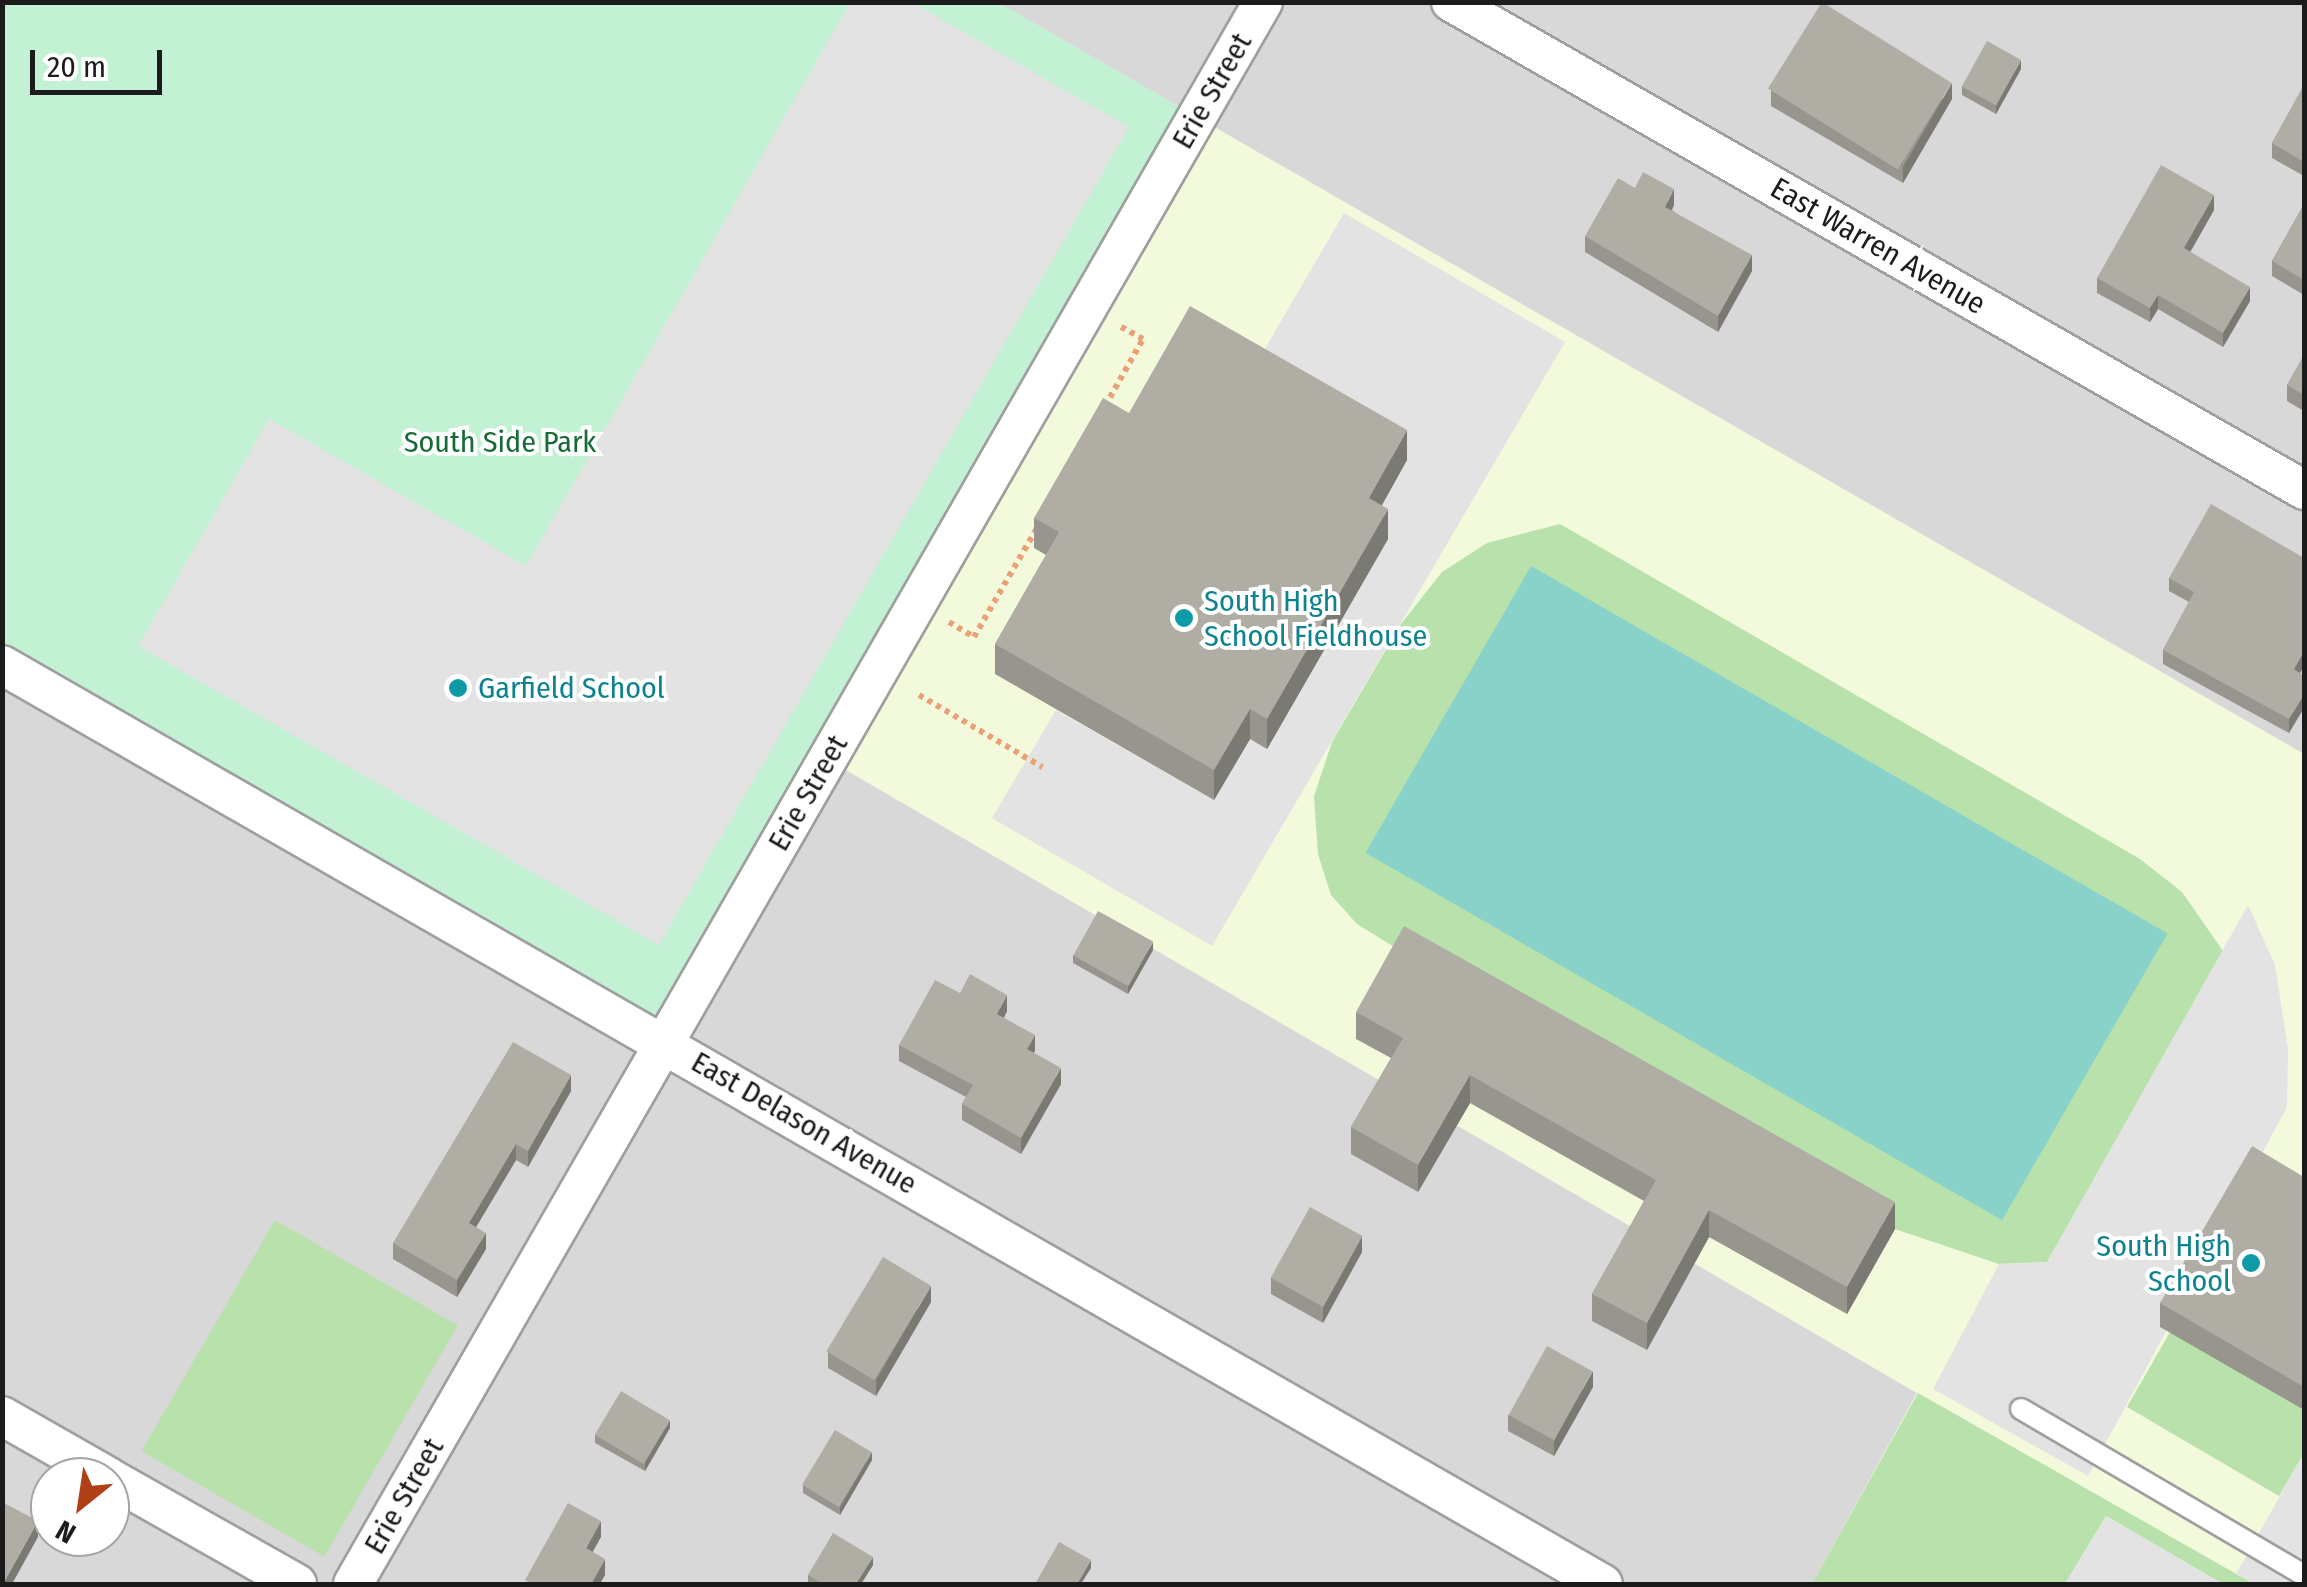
<!DOCTYPE html>
<html>
<head>
<meta charset="utf-8">
<style>
  body { margin:0 }
  #map { position:relative; width:2307px; height:1587px; overflow:hidden; background:#ebebe2; font-family:"Fira Sans Condensed",sans-serif }
  div>[style] { position:absolute }
  [style*='--x'] { left:calc(var(--x)*1px); top:calc(var(--y)*1px); width:calc(var(--w)*1px); rotate:calc(var(--a)*1deg) }
  .residential>* { inset:0; background:#d9d8d8 }
  .education>* { inset:0; background:#f2fadb }
  .grass>* { inset:0; background:#b8e1ac; transform-origin:0 0 }
  .park>* { inset:0; background:#c2f2d3 }
  .pitch>* { inset:0; background:#88d2ca; transform-origin:0 0 }
  .parking>* { inset:0; background:#e3e3e3 }
  .path>* { height:6px; margin-top:-3px; transform-origin:0; background:repeating-linear-gradient(90deg,#e9a175 0 5px,transparent 0 10px) }
  .roads { filter:drop-shadow(2px 0 #9f9f9f) drop-shadow(-2px 0 #9f9f9f) drop-shadow(0 2px #9f9f9f) drop-shadow(0 -2px #9f9f9f) }
  .lane>* { height:20px; margin:-10px; padding:0 10px; transform-origin:10px; border-radius:10px; background:#fff }
  .street>* { height:38px; margin:-19px; padding:0 19px; transform-origin:19px; border-radius:19px; background:#fff }
  .wall>* { inset:0; background:#97958e }
  .shaded-wall>* { inset:0; background:#7b7974 }
  .building>* { inset:0; background:#b0ada5; transform-origin:0 0 }
  .dots>* { width:28px; height:28px; translate:-50% -50%; box-sizing:border-box; border:5px solid #fff; border-radius:50% }
  span { translate:-50% -50%; white-space:nowrap; text-align:center; line-height:1.15; -webkit-text-stroke:8px #fff; paint-order:stroke }
  .street-label { font-size:30px; color:#1b1b1b }
  .park-label { font-size:30px; color:#176b35 }
  .culture-label { font-size:30px; color:#0d838f }
  .left { translate:0 -50%; text-align:left }
  .right { translate:-100% -50%; text-align:right }
  .frame { position:absolute; inset:0; border:5px solid #1b1b1b; pointer-events:none }
  .north { position:absolute; left:30px; top:1457px; width:100px; height:100px; box-sizing:border-box; background:#fff; border:2px solid #a4a4a4; border-radius:50%; rotate:210deg; font-size:28px; font-weight:700; line-height:40px; text-align:center; color:#1b1b1b }
  .north::after { content:''; display:block; margin:auto; width:35px; height:45px; background:#b04016; clip-path:polygon(50% 0,100% 100%,50% 72%,0 100%) }
  .scale { position:absolute; left:30px; top:50px; width:132px; height:45px; box-sizing:border-box; border:5px solid #1b1b1b; border-top:0; padding-left:12px; font-size:30px; line-height:35px; white-space:nowrap; color:#1b1b1b; -webkit-text-stroke:8px #fff; paint-order:stroke }
</style>
</head>
<body>
<div id="map">
  <div class="residential">
    <div style="clip-path:polygon(999px 3px,2304px 3px,2304px 754px,1349px 205px)"></div>
    <div style="clip-path:polygon(evenodd,2px 665px,827px 759px,1918px 1393px,1812px 1584px,3px 1584px,2px 665px,50px 1477px,110px 1477px,110px 1537px,50px 1537px,50px 1477px)"></div>
  </div>
  <div class="education">
    <div style="clip-path:polygon(1197px 117px,2304px 754px,2304px 1584px,1812px 1584px,1917px 1393px,827px 759px)"></div>
  </div>
  <div class="grass">
    <div style="clip-path:polygon(1560px 524px,2140px 859px,2182px 892px,2223px 951px,2047px 1262px,1999px 1264px,1895px 1229px,1404px 953px,1357px 924px,1331px 895px,1318px 854px,1314px 796px,1332px 742px,1401px 624px,1442px 572px,1487px 543px)"></div>
    <div style="left:275px;top:1220px;width:211px;height:267px;rotate:30deg"></div>
    <div style="clip-path:polygon(2170px 1332px,2304px 1410px,2304px 1453px,2279px 1496px,2127px 1407px)"></div>
    <div style="clip-path:polygon(1918px 1393px,2254px 1584px,2223px 1584px,2106px 1516px,2065px 1584px,1812px 1584px)"></div>
  </div>
  <div class="park">
    <div style="clip-path:polygon(3px 3px,999px 3px,1197px 117px,663px 1043px,3px 665px)"></div>
  </div>
  <div class="pitch">
    <div style="left:1531px;top:566px;width:735px;height:331px;rotate:30deg"></div>
  </div>
  <div class="parking">
    <div style="clip-path:polygon(850px 3px,913px 3px,1129px 127px,659px 945px,138px 646px,269px 419px,526px 566px)"></div>
    <div style="clip-path:polygon(1344px 213px,1565px 342px,1212px 946px,992px 818px,1056px 710px,1214px 800px,1250px 739px,1267px 748px,1252px 371px)"></div>
    <div style="clip-path:polygon(2248px 905px,2275px 965px,2288px 1049px,2287px 1107px,2088px 1476px,1933px 1389px,1999px 1264px,2047px 1262px)"></div>
    <div style="clip-path:polygon(2304px 1453px,2304px 1584px,2254px 1584px,2236px 1574px)"></div>
    <div style="clip-path:polygon(2106px 1516px,2223px 1584px,2065px 1584px)"></div>
  </div>
  <div class="path">
    <div style="--x:1105;--y:406;--w:77;--a:-60.4"></div>
    <div style="--x:1143;--y:339;--w:25;--a:-151"></div>
    <div style="--x:949;--y:622;--w:29;--a:31"></div>
    <div style="--x:974;--y:637;--w:128;--a:-60"></div>
    <div style="--x:919;--y:695;--w:143;--a:30.3"></div>
  </div>
  <div class="roads">
    <div class="lane">
      <div style="--x:2021;--y:1409;--w:328;--a:30.4"></div>
    </div>
    <div class="street">
      <div style="--x:1451;--y:2;--w:983;--a:29.77"></div>
      <div style="--x:2;--y:665;--w:1846;--a:29.86"></div>
      <div style="--x:2;--y:1416;--w:123;--a:29.7"></div>
      <div style="--x:110;--y:1478;--w:215;--a:29.5"></div>
      <div style="--x:353;--y:1584;--w:1825;--a:-60.09"></div>
    </div>
  </div>
  <div class="wall">
    <div style="clip-path:polygon(2021px 69px,1996px 114px,1962px 95px,1962px 87px)"></div>
    <div style="clip-path:polygon(2304px 85px,2304px 176px,2272px 158px,2272px 143px)"></div>
    <div style="clip-path:polygon(1771px 90px,1952px 99px,1903px 183px,1771px 106px)"></div>
    <div style="clip-path:polygon(1635px 188px,1674px 205px,1672px 210px,1752px 271px,1718px 332px,1585px 252px,1585px 236px)"></div>
    <div style="clip-path:polygon(2304px 204px,2304px 295px,2272px 276px,2272px 261px)"></div>
    <div style="clip-path:polygon(2214px 210px,2190px 252px,2250px 301px,2223px 347px,2158px 309px,2150px 322px,2097px 293px,2097px 278px)"></div>
    <div style="clip-path:polygon(2304px 355px,2304px 411px,2287px 401px,2287px 385px)"></div>
    <div style="clip-path:polygon(1129px 413px,1407px 460px,1382px 505px,1388px 539px,1267px 749px,1250px 739px,1214px 800px,995px 674px,995px 644px,1046px 555px,1034px 548px,1034px 518px)"></div>
    <div style="clip-path:polygon(2304px 558px,2304px 666px,2300px 673px,2289px 733px,2163px 664px,2163px 650px,2189px 602px,2169px 591px,2169px 578px)"></div>
    <div style="clip-path:polygon(1153px 950px,1128px 994px,1073px 963px,1073px 955px)"></div>
    <div style="clip-path:polygon(960px 993px,1007px 1011px,1004px 1018px,1061px 1084px,1021px 1154px,962px 1120px,962px 1104px,966px 1097px,899px 1061px,899px 1045px)"></div>
    <div style="clip-path:polygon(1356px 1012px,1895px 1229px,1847px 1314px,1709px 1237px,1647px 1350px,1592px 1321px,1592px 1294px,1644px 1201px,1470px 1103px,1418px 1192px,1351px 1154px,1351px 1127px,1391px 1058px,1356px 1039px)"></div>
    <div style="clip-path:polygon(571px 1091px,528px 1167px,516px 1160px,476px 1227px,486px 1249px,457px 1297px,393px 1259px,393px 1243px)"></div>
    <div style="clip-path:polygon(2304px 1177px,2304px 1410px,2160px 1327px,2160px 1303px)"></div>
    <div style="clip-path:polygon(1362px 1252px,1323px 1323px,1271px 1294px,1271px 1278px)"></div>
    <div style="clip-path:polygon(931px 1302px,876px 1396px,828px 1368px,828px 1352px)"></div>
    <div style="clip-path:polygon(1593px 1387px,1554px 1456px,1508px 1431px,1508px 1415px)"></div>
    <div style="clip-path:polygon(670px 1428px,645px 1471px,595px 1443px,595px 1435px)"></div>
    <div style="clip-path:polygon(872px 1460px,840px 1515px,803px 1493px,803px 1485px)"></div>
    <div style="clip-path:polygon(873px 1565px,861px 1584px,808px 1583px,808px 1575px)"></div>
  </div>
  <div class="shaded-wall">
    <div style="clip-path:polygon(2021px 60px,2021px 69px,1996px 114px,1996px 106px)"></div>
    <div style="clip-path:polygon(1952px 83px,1952px 99px,1903px 183px,1903px 167px)"></div>
    <div style="clip-path:polygon(1674px 189px,1674px 205px,1665px 223px,1665px 207px)"></div>
    <div style="clip-path:polygon(2214px 195px,2214px 210px,2184px 263px,2184px 248px)"></div>
    <div style="clip-path:polygon(1752px 255px,1752px 271px,1718px 332px,1718px 316px)"></div>
    <div style="clip-path:polygon(2250px 287px,2250px 301px,2223px 347px,2223px 333px)"></div>
    <div style="clip-path:polygon(2158px 295px,2158px 309px,2150px 322px,2150px 308px)"></div>
    <div style="clip-path:polygon(1407px 430px,1407px 460px,1369px 528px,1369px 498px)"></div>
    <div style="clip-path:polygon(1388px 509px,1388px 539px,1267px 749px,1267px 719px)"></div>
    <div style="clip-path:polygon(2304px 652px,2304px 666px,2294px 683px,2294px 669px)"></div>
    <div style="clip-path:polygon(2304px 694px,2304px 708px,2289px 733px,2289px 719px)"></div>
    <div style="clip-path:polygon(1250px 709px,1250px 739px,1214px 800px,1214px 770px)"></div>
    <div style="clip-path:polygon(1153px 942px,1153px 950px,1128px 994px,1128px 986px)"></div>
    <div style="clip-path:polygon(1007px 995px,1007px 1011px,997px 1030px,997px 1014px)"></div>
    <div style="clip-path:polygon(1035px 1035px,1035px 1051px,1027px 1065px,1027px 1049px)"></div>
    <div style="clip-path:polygon(1061px 1068px,1061px 1084px,1021px 1154px,1021px 1138px)"></div>
    <div style="clip-path:polygon(571px 1075px,571px 1091px,528px 1167px,528px 1151px)"></div>
    <div style="clip-path:polygon(1470px 1075px,1470px 1103px,1418px 1192px,1418px 1165px)"></div>
    <div style="clip-path:polygon(516px 1144px,516px 1160px,469px 1239px,469px 1223px)"></div>
    <div style="clip-path:polygon(1895px 1202px,1895px 1229px,1847px 1314px,1847px 1287px)"></div>
    <div style="clip-path:polygon(1709px 1210px,1709px 1237px,1647px 1350px,1647px 1323px)"></div>
    <div style="clip-path:polygon(486px 1233px,486px 1249px,457px 1297px,457px 1280px)"></div>
    <div style="clip-path:polygon(1362px 1236px,1362px 1252px,1323px 1323px,1323px 1307px)"></div>
    <div style="clip-path:polygon(931px 1286px,931px 1302px,876px 1396px,876px 1380px)"></div>
    <div style="clip-path:polygon(1593px 1371px,1593px 1387px,1554px 1456px,1554px 1440px)"></div>
    <div style="clip-path:polygon(670px 1420px,670px 1428px,645px 1471px,645px 1463px)"></div>
    <div style="clip-path:polygon(872px 1452px,872px 1460px,840px 1515px,840px 1507px)"></div>
    <div style="clip-path:polygon(38px 1521px,38px 1537px,12px 1584px,3px 1584px)"></div>
    <div style="clip-path:polygon(601px 1521px,601px 1537px,586px 1564px,586px 1548px)"></div>
    <div style="clip-path:polygon(873px 1557px,873px 1565px,861px 1584px,856px 1584px)"></div>
    <div style="clip-path:polygon(605px 1559px,605px 1575px,600px 1584px,591px 1584px)"></div>
    <div style="clip-path:polygon(1091px 1560px,1091px 1568px,1081px 1584px,1077px 1584px)"></div>
  </div>
  <div class="building">
    <div style="left:1822px;top:2px;width:153px;height:102px;rotate:32deg"></div>
    <div style="left:1987px;top:41px;width:39px;height:52px;rotate:29deg"></div>
    <div style="clip-path:polygon(2304px 85px,2304px 162px,2272px 143px)"></div>
    <div style="clip-path:polygon(2161px 165px,2214px 195px,2184px 248px,2250px 287px,2223px 333px,2158px 295px,2150px 308px,2097px 278px)"></div>
    <div style="clip-path:polygon(1643px 172px,1674px 189px,1665px 207px,1752px 255px,1718px 316px,1585px 236px,1618px 178px,1635px 188px)"></div>
    <div style="clip-path:polygon(2304px 204px,2304px 280px,2272px 261px)"></div>
    <div style="clip-path:polygon(1190px 306px,1407px 430px,1369px 498px,1388px 509px,1267px 719px,1250px 709px,1214px 770px,995px 644px,1059px 532px,1034px 518px,1103px 398px,1129px 413px)"></div>
    <div style="clip-path:polygon(2304px 355px,2304px 395px,2287px 385px)"></div>
    <div style="clip-path:polygon(2211px 504px,2304px 558px,2304px 652px,2294px 669px,2304px 676px,2304px 694px,2289px 719px,2163px 650px,2194px 592px,2169px 578px)"></div>
    <div style="left:1098px;top:911px;width:63px;height:51px;rotate:29deg"></div>
    <div style="clip-path:polygon(1404px 926px,1895px 1202px,1847px 1287px,1709px 1210px,1647px 1323px,1592px 1294px,1656px 1180px,1470px 1075px,1418px 1165px,1351px 1127px,1403px 1038px,1356px 1012px)"></div>
    <div style="clip-path:polygon(970px 974px,1007px 995px,997px 1014px,1035px 1035px,1027px 1049px,1061px 1068px,1021px 1138px,962px 1104px,973px 1085px,899px 1045px,935px 980px,960px 993px)"></div>
    <div style="clip-path:polygon(513px 1042px,571px 1075px,528px 1151px,516px 1144px,469px 1223px,486px 1233px,457px 1280px,393px 1243px)"></div>
    <div style="clip-path:polygon(2252px 1146px,2304px 1177px,2304px 1387px,2160px 1303px)"></div>
    <div style="left:1310px;top:1207px;width:60px;height:81px;rotate:29deg"></div>
    <div style="left:883px;top:1257px;width:56px;height:110px;rotate:31deg"></div>
    <div style="left:1547px;top:1346px;width:52px;height:79px;rotate:29deg"></div>
    <div style="left:621px;top:1391px;width:57px;height:51px;rotate:31deg"></div>
    <div style="left:835px;top:1430px;width:43px;height:64px;rotate:31deg"></div>
    <div style="clip-path:polygon(2px 1502px,38px 1521px,3px 1584px,2px 1584px)"></div>
    <div style="clip-path:polygon(568px 1503px,601px 1521px,586px 1548px,605px 1559px,591px 1584px,532px 1584px,525px 1580px)"></div>
    <div style="clip-path:polygon(833px 1533px,873px 1557px,856px 1584px,822px 1584px,808px 1575px)"></div>
    <div style="clip-path:polygon(1059px 1542px,1091px 1560px,1077px 1584px,1035px 1584px)"></div>
  </div>
  <div class="dots">
    <div style="left:1184px;top:618px;background:#0f9aa8"></div>
    <div style="left:458px;top:688px;background:#0f9aa8"></div>
    <div style="left:2251px;top:1263px;background:#0f9aa8"></div>
  </div>
  <div class="street-label">
    <span style="left:1212px;top:91px;rotate:-60deg">Erie Street</span>
    <span style="left:1878px;top:246px;rotate:30deg">East Warren Avenue</span>
    <span style="left:808px;top:793px;rotate:-60deg">Erie Street</span>
    <span style="left:804px;top:1123px;rotate:30deg">East Delason Avenue</span>
    <span style="left:404px;top:1496px;rotate:-60deg">Erie Street</span>
  </div>
  <div class="park-label">
    <span style="left:500px;top:442px">South Side Park</span>
  </div>
  <div class="culture-label">
    <span class="left" style="left:1204px;top:618px">South High<br>School Fieldhouse</span>
    <span class="left" style="left:478px;top:688px">Garfield School</span>
    <span class="right" style="left:2231px;top:1263px">South High<br>School</span>
  </div>
  <div class="frame"></div>
  <div class="north">N</div>
  <div class="scale">20 m</div>
</div>
</body>
</html>
